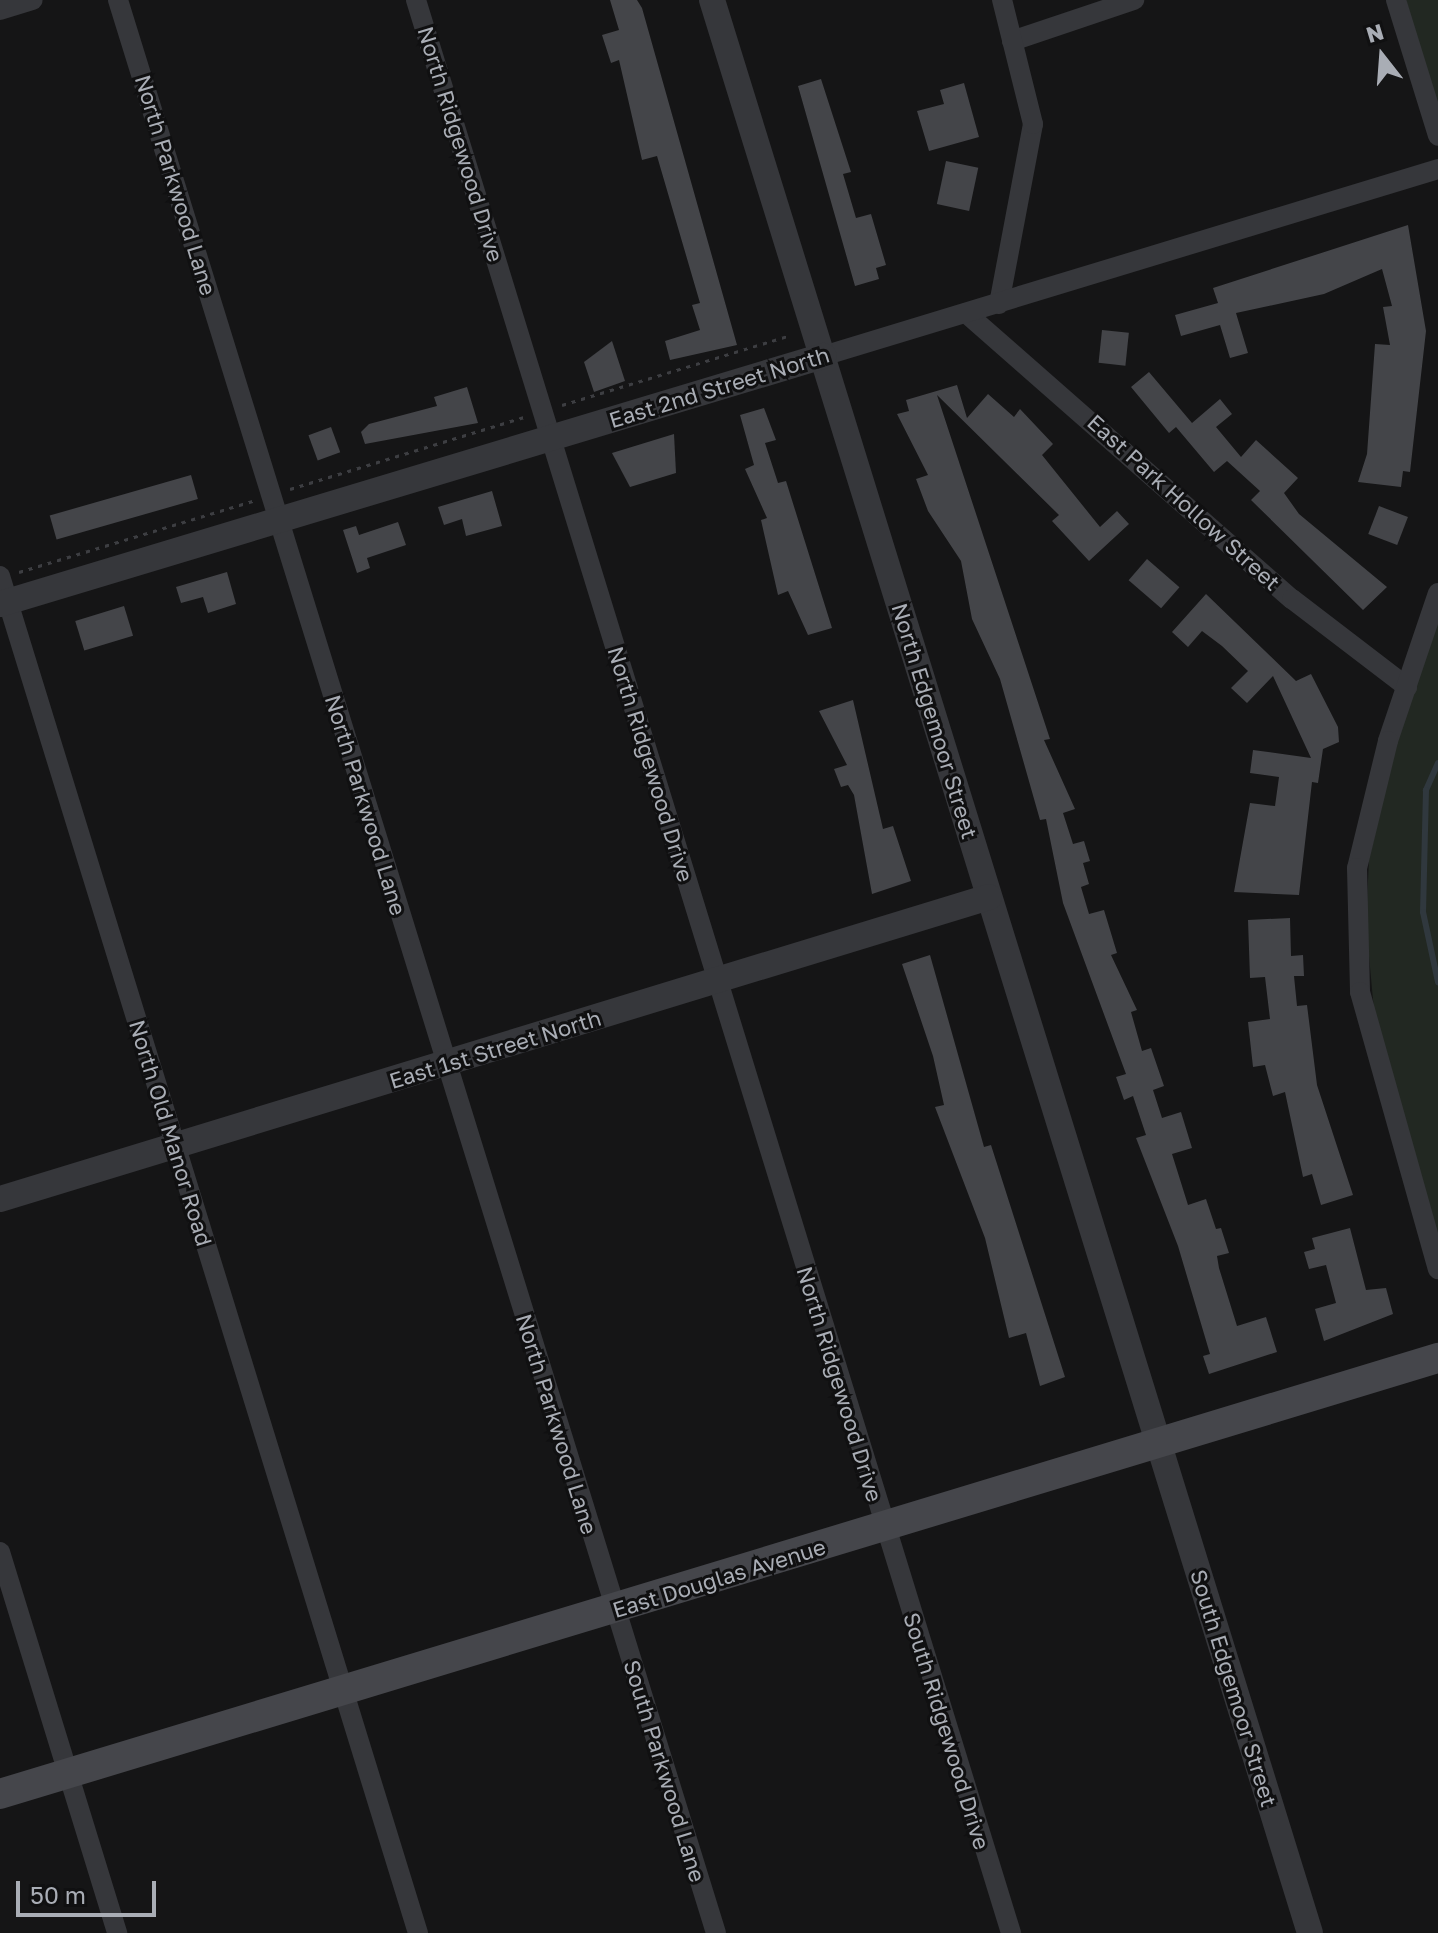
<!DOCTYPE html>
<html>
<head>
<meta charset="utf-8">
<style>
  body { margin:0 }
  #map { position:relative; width:1438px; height:1933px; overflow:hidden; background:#151516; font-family:"Golos Text",sans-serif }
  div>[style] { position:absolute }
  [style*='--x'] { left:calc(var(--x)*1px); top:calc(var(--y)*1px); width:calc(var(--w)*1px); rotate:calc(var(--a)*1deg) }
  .green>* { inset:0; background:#222822 }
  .stream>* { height:6px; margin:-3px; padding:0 3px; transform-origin:3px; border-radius:3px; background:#30383e }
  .building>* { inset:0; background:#444549; transform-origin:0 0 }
  .path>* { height:3px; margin-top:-1.5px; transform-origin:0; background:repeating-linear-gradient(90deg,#3d3e42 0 4px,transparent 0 10px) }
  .minor>* { height:20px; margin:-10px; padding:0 10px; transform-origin:10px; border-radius:10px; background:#36373b }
  .tertiary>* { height:26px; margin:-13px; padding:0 13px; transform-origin:13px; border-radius:13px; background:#36373b }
  .secondary>* { height:30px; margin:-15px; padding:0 15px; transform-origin:15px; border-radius:15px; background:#45464b }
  span { translate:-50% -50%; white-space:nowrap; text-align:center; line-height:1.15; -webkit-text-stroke:6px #101011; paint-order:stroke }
  .street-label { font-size:22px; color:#a9adb5 }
  .north { position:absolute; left:1342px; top:16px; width:80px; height:80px; -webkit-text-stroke:6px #101011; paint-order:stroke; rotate:343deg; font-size:22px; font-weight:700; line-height:32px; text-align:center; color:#a9adb5 }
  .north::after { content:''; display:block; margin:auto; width:28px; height:36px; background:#a9adb5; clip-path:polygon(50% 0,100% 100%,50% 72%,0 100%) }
  .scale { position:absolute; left:16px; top:1881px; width:140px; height:36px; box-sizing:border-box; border:4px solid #a9adb5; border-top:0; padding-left:10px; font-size:24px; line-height:28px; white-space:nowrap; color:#a9adb5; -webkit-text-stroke:6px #101011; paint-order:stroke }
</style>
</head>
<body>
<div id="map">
  <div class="green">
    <div style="clip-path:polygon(1406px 0,1438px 0,1438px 110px)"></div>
    <div style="clip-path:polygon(1438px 622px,1438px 1241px,1375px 1021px,1366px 924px,1369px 859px,1398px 737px)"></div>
  </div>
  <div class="stream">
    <div style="--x:1438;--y:763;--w:30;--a:114"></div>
    <div style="--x:1426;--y:790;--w:122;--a:91.4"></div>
    <div style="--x:1423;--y:912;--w:72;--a:77.9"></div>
  </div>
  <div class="building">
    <div style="clip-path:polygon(610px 0,637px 0,642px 8px,737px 345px,670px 360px,665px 341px,700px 330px,692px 305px,700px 303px,657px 156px,642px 160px,619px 60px,611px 63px,602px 35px,619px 30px)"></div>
    <div style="clip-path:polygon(821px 79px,851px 172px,843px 174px,856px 218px,871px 214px,886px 265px,876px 268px,879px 279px,855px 286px,798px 86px)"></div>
    <div style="clip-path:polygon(964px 83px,979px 137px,929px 151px,917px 111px,944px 104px,940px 90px)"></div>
    <div style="left:946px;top:161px;width:33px;height:44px;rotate:12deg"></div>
    <div style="clip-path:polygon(1408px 225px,1426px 331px,1410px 472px,1403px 471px,1401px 487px,1358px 482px,1367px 454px,1375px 344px,1390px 345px,1383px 307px,1392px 306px,1382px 269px,1324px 294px,1236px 313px,1248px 353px,1230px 358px,1220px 325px,1181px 336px,1175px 315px,1218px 303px,1213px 288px)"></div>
    <div style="left:1102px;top:330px;width:27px;height:33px;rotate:6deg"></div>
    <div style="clip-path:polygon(612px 341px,625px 381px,594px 392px,584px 362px)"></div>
    <div style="clip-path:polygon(1149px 372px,1192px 423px,1220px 399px,1232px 414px,1216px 427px,1241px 457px,1256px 440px,1298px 478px,1284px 493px,1299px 514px,1387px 587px,1363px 610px,1251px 500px,1260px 491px,1227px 461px,1214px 472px,1176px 427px,1169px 433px,1131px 387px)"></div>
    <div style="clip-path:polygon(957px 385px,967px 418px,988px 394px,1014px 417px,1020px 409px,1053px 444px,1042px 455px,1100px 527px,1117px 511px,1129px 524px,1089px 561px,1052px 521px,1059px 515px,937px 395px,1050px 739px,1044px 740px,1075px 809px,1063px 813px,1073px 844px,1084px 841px,1090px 861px,1083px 863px,1089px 884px,1081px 887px,1089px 914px,1104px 910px,1117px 953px,1111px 955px,1137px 1010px,1131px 1012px,1142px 1051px,1151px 1048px,1164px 1086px,1153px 1090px,1162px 1118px,1181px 1112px,1192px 1148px,1172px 1154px,1188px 1205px,1206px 1199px,1216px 1229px,1221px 1228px,1229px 1253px,1217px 1256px,1219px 1268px,1237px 1326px,1266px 1317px,1277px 1352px,1209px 1374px,1203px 1356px,1210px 1354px,1178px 1246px,1136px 1138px,1146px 1135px,1133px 1096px,1124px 1100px,1116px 1077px,1126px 1074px,1063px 903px,1046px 819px,1040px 820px,1000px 679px,972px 619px,961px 561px,928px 511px,916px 479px,928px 475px,897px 414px,909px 411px,906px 400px)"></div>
    <div style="clip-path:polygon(467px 387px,478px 423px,365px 444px,361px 432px,369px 424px,437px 406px,434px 397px)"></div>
    <div style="clip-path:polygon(764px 408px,776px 440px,765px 443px,778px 483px,786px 481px,832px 628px,808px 635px,788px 591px,778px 595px,761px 520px,767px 518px,745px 469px,754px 465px,740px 415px)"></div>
    <div style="left:331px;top:427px;width:27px;height:24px;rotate:70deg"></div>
    <div style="clip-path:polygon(674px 434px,676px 473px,630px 487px,612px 453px)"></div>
    <div style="left:191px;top:475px;width:25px;height:147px;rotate:74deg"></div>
    <div style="clip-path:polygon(492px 491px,502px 526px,466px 536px,462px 519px,444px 525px,438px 507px)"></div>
    <div style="left:1379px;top:506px;width:31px;height:30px;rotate:21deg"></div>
    <div style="clip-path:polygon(398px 522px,406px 545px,367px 558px,370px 568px,357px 573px,343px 530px,356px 526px,359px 535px)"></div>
    <div style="left:1147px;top:559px;width:43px;height:28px;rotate:41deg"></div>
    <div style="clip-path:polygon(227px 572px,236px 604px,208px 613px,203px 597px,181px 603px,176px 587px)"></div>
    <div style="clip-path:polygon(1206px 594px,1296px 681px,1311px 674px,1338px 727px,1339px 742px,1323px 749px,1318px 783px,1312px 782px,1299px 895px,1234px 892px,1250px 803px,1275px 806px,1279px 777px,1250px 773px,1253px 750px,1311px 758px,1273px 676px,1247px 703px,1231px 688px,1248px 671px,1222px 646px,1202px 631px,1188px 647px,1172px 632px)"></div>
    <div style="left:124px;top:606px;width:31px;height:51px;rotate:73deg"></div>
    <div style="clip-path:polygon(853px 700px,883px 829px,893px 826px,911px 881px,872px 894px,854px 795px,848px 785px,841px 787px,834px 769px,847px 765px,819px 711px)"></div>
    <div style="clip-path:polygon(1290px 918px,1291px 956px,1303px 955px,1304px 976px,1294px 976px,1297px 1006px,1307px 1005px,1317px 1085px,1353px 1195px,1321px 1205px,1312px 1174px,1303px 1177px,1285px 1092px,1273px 1096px,1265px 1065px,1253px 1067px,1248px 1022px,1270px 1019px,1265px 977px,1250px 978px,1248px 920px)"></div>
    <div style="clip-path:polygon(930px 955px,984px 1147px,991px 1145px,1065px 1377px,1040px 1386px,1026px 1333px,1009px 1338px,985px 1238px,935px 1107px,944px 1105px,933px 1056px,902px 964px)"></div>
    <div style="clip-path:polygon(1350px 1228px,1366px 1290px,1386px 1288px,1393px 1314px,1324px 1341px,1315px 1309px,1336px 1303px,1326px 1265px,1309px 1269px,1304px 1252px,1315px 1249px,1312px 1238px)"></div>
  </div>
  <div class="path">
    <div style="--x:562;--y:405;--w:239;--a:-17"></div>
    <div style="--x:290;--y:489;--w:245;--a:-17.1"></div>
    <div style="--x:19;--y:572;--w:245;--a:-16.9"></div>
  </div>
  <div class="minor">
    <div style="--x:118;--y:0;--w:2023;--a:72.81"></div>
    <div style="--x:416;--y:0;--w:2023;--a:72.89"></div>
    <div style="--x:1396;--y:0;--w:142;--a:72.8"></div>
    <div style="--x:0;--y:10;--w:34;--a:-17"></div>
    <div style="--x:1012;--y:41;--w:129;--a:-18.6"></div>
    <div style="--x:999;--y:304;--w:183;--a:-79.3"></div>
    <div style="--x:1033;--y:124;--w:128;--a:-104"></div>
    <div style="--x:966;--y:313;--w:434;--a:41.3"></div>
    <div style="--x:1292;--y:599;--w:145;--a:37.4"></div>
    <div style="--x:823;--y:356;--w:643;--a:-16.91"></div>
    <div style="--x:0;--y:576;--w:1420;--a:72.88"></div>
    <div style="--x:1438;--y:593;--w:156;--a:108.7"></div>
    <div style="--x:1388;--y:741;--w:131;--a:103.7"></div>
    <div style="--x:1357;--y:868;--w:124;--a:88.6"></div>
    <div style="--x:1360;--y:992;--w:288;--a:74.3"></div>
    <div style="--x:0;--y:1552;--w:399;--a:72.9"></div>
  </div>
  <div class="tertiary">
    <div style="--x:712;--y:0;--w:2023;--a:72.81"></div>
    <div style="--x:0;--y:604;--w:860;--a:-16.77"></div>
    <div style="--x:0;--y:1199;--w:1034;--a:-16.98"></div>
  </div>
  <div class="secondary">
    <div style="--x:0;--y:1794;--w:1503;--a:-16.87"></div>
  </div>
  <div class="street-label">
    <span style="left:461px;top:144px;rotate:73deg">North Ridgewood Drive</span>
    <span style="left:176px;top:185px;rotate:73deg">North Parkwood Lane</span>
    <span style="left:719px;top:387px;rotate:-17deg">East 2nd Street North</span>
    <span style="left:1184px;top:502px;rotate:42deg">East Park Hollow Street</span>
    <span style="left:935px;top:721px;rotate:73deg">North Edgemoor Street</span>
    <span style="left:651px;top:764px;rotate:73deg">North Ridgewood Drive</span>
    <span style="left:366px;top:805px;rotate:73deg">North Parkwood Lane</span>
    <span style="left:495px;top:1049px;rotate:-17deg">East 1st Street North</span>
    <span style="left:171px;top:1133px;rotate:73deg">North Old Manor Road</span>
    <span style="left:840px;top:1384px;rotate:73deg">North Ridgewood Drive</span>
    <span style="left:557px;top:1424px;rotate:73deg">North Parkwood Lane</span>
    <span style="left:719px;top:1578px;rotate:-17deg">East Douglas Avenue</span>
    <span style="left:1234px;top:1688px;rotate:73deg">South Edgemoor Street</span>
    <span style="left:947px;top:1731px;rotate:73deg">South Ridgewood Drive</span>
    <span style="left:665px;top:1771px;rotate:73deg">South Parkwood Lane</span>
  </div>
  <div class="north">N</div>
  <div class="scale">50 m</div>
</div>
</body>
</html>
